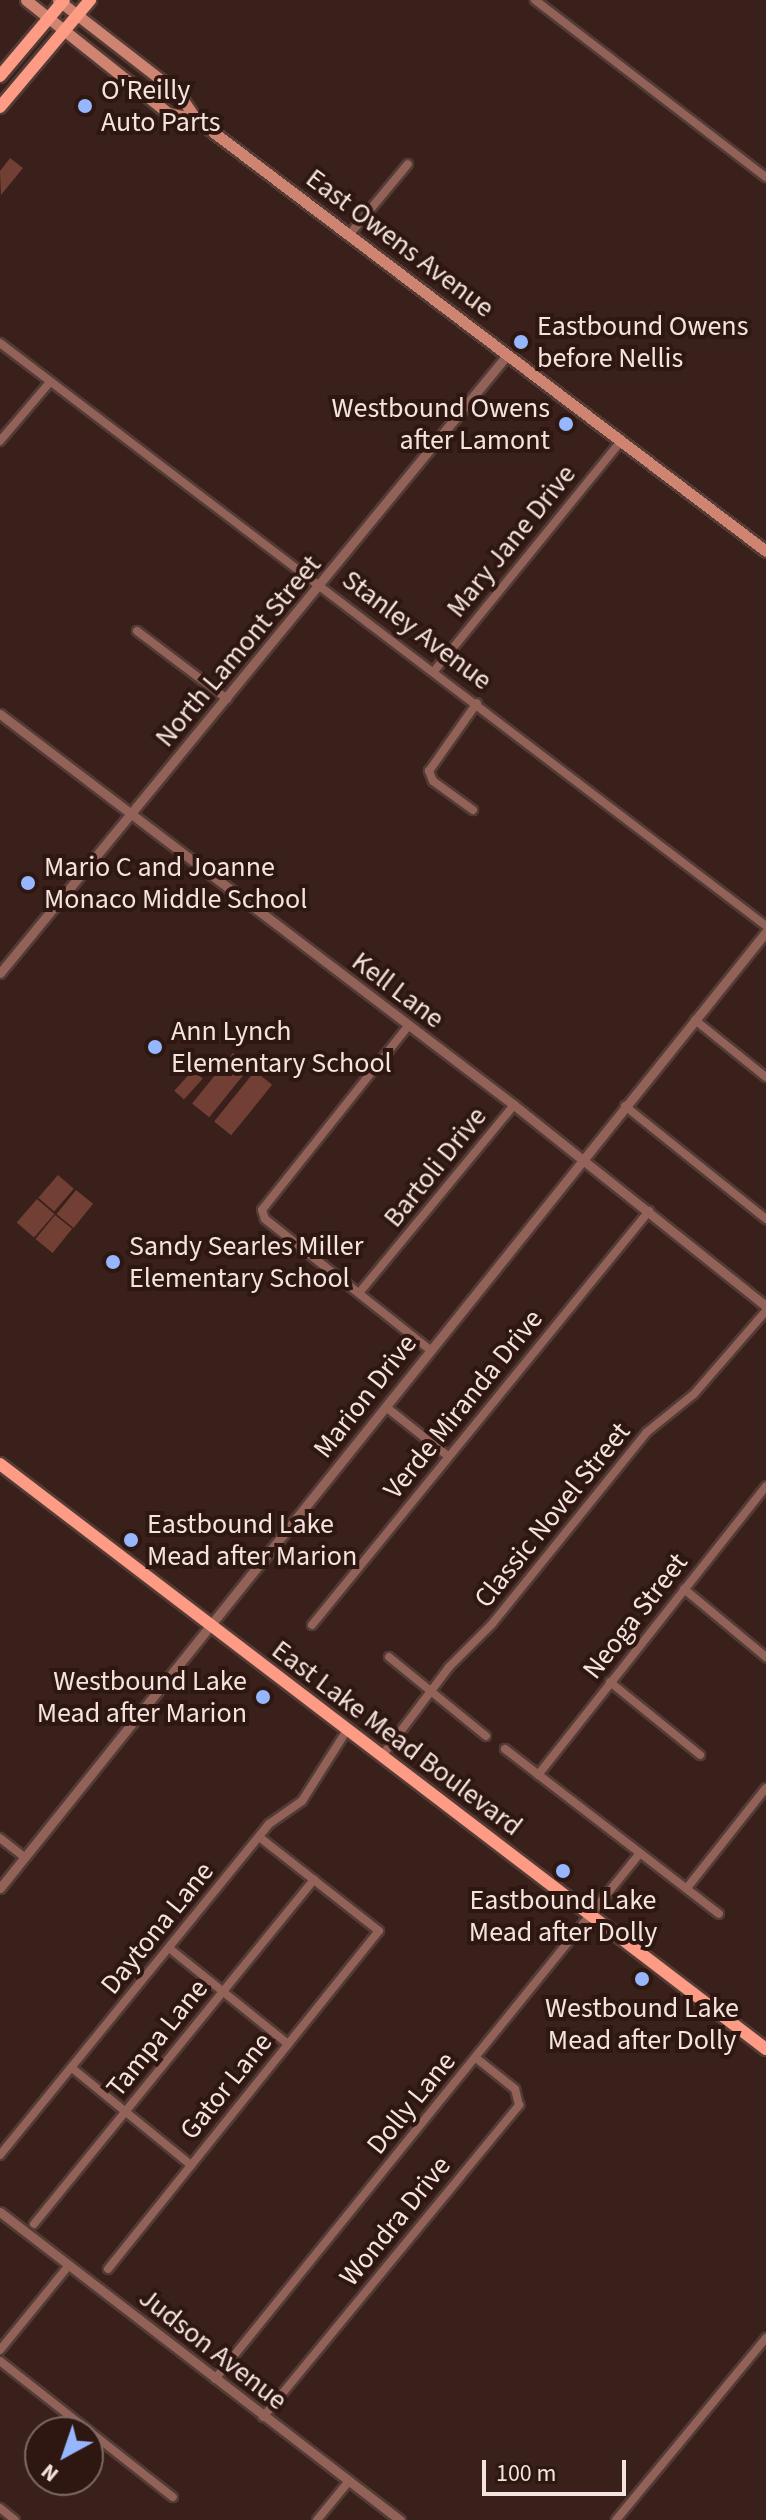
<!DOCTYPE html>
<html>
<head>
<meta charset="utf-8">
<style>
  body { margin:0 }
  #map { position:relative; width:766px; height:2520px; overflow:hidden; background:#39201b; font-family:"Source Sans 3",sans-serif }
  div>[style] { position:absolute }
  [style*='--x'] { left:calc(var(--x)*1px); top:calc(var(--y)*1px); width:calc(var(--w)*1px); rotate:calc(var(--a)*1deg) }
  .green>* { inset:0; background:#713f34; transform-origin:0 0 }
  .roads { filter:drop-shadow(2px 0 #533b36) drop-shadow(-2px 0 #533b36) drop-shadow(0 2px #533b36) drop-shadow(0 -2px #533b36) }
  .minor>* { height:8px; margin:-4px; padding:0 4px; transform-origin:4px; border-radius:4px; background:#926258 }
  .tertiary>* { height:9px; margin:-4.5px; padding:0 4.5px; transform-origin:4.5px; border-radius:4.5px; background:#926258 }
  .secondary>* { height:11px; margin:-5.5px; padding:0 5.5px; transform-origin:5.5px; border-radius:5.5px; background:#cf8371 }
  .primary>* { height:12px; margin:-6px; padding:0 6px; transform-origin:6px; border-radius:6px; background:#fd9b85 }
  .dots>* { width:22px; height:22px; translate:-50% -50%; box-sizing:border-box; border:4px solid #2e1711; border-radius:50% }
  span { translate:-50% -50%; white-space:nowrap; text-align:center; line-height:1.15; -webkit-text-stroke:8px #2e1711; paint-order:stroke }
  .poi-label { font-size:28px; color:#f4e3de }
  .left { translate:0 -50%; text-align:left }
  .right { translate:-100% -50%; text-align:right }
  .street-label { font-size:28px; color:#f4e3de }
  .north { position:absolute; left:24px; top:2416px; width:80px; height:80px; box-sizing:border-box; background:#2e1711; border:2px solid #7d6963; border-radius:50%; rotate:220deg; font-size:22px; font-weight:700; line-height:32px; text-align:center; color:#f4e3de }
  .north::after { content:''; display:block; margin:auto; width:28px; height:36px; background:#96b6fd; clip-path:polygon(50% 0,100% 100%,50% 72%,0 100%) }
  .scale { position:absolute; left:482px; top:2460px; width:144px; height:36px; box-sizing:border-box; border:4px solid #f4e3de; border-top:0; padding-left:10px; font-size:24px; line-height:28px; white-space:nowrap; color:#f4e3de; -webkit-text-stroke:6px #2e1711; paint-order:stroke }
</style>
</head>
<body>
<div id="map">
  <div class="green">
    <div style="clip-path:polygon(10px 158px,23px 168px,1px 195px,0 171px)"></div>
    <div style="left:233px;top:1053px;width:22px;height:65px;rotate:39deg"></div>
    <div style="left:193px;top:1070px;width:13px;height:28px;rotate:42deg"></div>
    <div style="left:255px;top:1071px;width:22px;height:65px;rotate:39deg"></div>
    <div style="left:58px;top:1175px;width:21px;height:30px;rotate:41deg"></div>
    <div style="left:76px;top:1190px;width:22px;height:31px;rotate:39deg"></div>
    <div style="left:37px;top:1199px;width:23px;height:31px;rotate:41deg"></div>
    <div style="left:55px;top:1215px;width:22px;height:31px;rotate:39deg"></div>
  </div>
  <div class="roads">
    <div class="minor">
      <div style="--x:535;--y:0;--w:291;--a:37.5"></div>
      <div style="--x:349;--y:235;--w:92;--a:-50.3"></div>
      <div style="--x:0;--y:343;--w:963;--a:37.27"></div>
      <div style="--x:0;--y:441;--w:77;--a:-49.7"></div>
      <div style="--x:137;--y:631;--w:113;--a:37.1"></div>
      <div style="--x:435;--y:670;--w:295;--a:-50.9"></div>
      <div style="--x:473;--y:810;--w:49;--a:-144.1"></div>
      <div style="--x:433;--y:781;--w:11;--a:-112"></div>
      <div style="--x:429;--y:771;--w:83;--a:-54.8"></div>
      <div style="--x:695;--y:1020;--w:91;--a:38.8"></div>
      <div style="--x:409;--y:1025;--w:236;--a:128.5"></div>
      <div style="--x:262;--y:1210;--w:9;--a:72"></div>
      <div style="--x:265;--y:1219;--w:211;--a:38.4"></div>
      <div style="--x:625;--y:1106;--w:181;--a:38.7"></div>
      <div style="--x:359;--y:1293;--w:244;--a:-50.5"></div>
      <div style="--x:386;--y:1407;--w:80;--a:38.4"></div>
      <div style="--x:684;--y:1589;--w:107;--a:39.7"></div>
      <div style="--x:312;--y:1625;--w:534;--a:-50.85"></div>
      <div style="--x:389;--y:1657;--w:125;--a:39.2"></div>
      <div style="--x:610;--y:1682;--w:116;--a:39"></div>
      <div style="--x:505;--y:1749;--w:270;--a:37.6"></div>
      <div style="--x:382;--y:1756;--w:111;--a:-53"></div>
      <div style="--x:449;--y:1667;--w:61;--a:-45"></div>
      <div style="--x:492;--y:1624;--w:247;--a:-51.1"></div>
      <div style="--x:647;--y:1432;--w:60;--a:-39"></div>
      <div style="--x:694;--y:1394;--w:110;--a:-49.1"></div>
      <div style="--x:538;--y:1775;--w:368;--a:-51.7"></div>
      <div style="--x:0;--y:1838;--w:31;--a:38"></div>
      <div style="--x:687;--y:1888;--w:127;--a:-51.7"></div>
      <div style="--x:169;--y:1948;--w:153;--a:38.9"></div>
      <div style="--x:72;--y:2068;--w:154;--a:39.2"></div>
      <div style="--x:0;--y:2155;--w:427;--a:-50.9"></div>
      <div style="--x:269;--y:1824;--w:40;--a:-34.9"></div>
      <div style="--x:302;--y:1801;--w:84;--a:-57.6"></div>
      <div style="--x:34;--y:2224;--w:444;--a:-50.9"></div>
      <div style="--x:108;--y:2269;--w:433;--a:-51.3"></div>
      <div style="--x:379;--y:1931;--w:152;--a:-141.9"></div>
      <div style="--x:0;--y:2350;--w:109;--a:-50.9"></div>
      <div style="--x:0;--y:2361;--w:220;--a:38.2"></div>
      <div style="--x:215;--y:2379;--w:676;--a:-51.06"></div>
      <div style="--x:263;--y:2417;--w:404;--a:-50.6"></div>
      <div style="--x:519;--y:2105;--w:16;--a:-104"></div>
      <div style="--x:515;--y:2089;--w:50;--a:-141.5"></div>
      <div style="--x:0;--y:2508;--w:19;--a:39"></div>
      <div style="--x:317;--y:2520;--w:50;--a:-50.6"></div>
      <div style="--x:616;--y:2520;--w:236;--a:-50.5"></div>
    </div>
    <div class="tertiary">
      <div style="--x:0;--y:714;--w:646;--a:37.26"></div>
      <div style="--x:514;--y:1105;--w:322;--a:38.6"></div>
      <div style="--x:0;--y:973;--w:799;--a:-50.63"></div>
      <div style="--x:0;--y:1888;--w:1225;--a:-51.3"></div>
      <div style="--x:0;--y:2212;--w:505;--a:37.6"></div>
    </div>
    <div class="secondary">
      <div style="--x:26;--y:0;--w:181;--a:38.5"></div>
      <div style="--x:168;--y:113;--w:29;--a:12"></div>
      <div style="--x:58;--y:0;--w:153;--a:37.8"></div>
      <div style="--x:179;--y:94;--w:30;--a:56"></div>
      <div style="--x:196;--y:119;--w:715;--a:37.16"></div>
    </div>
    <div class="primary">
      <div style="--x:0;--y:76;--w:99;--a:-49.9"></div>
      <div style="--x:0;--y:107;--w:140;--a:-49.9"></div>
      <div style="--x:0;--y:1464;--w:964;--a:37.37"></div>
    </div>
  </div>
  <div class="dots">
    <div style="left:85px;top:106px;background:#96b6fd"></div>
    <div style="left:521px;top:342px;background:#96b6fd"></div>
    <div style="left:566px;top:424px;background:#96b6fd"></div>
    <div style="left:28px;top:883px;background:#96b6fd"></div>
    <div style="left:155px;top:1047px;background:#96b6fd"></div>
    <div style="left:113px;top:1262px;background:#96b6fd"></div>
    <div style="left:131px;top:1540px;background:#96b6fd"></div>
    <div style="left:263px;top:1697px;background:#96b6fd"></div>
    <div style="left:563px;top:1871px;background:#96b6fd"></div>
    <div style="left:642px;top:1979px;background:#96b6fd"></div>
  </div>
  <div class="poi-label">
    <span class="left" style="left:101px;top:106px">O'Reilly<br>Auto Parts</span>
    <span class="left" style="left:537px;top:342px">Eastbound Owens<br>before Nellis</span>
    <span class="right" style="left:550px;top:424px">Westbound Owens<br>after Lamont</span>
    <span class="left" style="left:44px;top:883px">Mario C and Joanne<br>Monaco Middle School</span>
    <span class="left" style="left:171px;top:1047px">Ann Lynch<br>Elementary School</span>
    <span class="left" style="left:129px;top:1262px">Sandy Searles Miller<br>Elementary School</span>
    <span class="left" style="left:147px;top:1540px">Eastbound Lake<br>Mead after Marion</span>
    <span class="right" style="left:247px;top:1697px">Westbound Lake<br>Mead after Marion</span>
    <span style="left:563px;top:1916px">Eastbound Lake<br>Mead after Dolly</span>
    <span style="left:642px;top:2024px">Westbound Lake<br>Mead after Dolly</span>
  </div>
  <div class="street-label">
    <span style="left:400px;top:243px;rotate:37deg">East Owens Avenue</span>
    <span style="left:511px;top:541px;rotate:-51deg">Mary Jane Drive</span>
    <span style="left:417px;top:630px;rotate:37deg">Stanley Avenue</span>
    <span style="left:238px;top:651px;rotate:-50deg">North Lamont Street</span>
    <span style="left:398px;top:990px;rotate:37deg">Kell Lane</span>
    <span style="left:435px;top:1167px;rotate:-51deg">Bartoli Drive</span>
    <span style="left:365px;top:1396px;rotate:-52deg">Marion Drive</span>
    <span style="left:463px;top:1404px;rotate:-51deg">Verde Miranda Drive</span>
    <span style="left:552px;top:1515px;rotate:-51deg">Classic Novel Street</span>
    <span style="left:635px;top:1616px;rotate:-52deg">Neoga Street</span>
    <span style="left:397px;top:1738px;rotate:37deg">East Lake Mead Boulevard</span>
    <span style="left:157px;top:1928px;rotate:-51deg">Daytona Lane</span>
    <span style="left:157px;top:2038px;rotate:-51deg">Tampa Lane</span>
    <span style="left:226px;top:2086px;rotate:-51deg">Gator Lane</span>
    <span style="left:411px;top:2103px;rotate:-51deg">Dolly Lane</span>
    <span style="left:395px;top:2221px;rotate:-51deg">Wondra Drive</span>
    <span style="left:213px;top:2349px;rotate:38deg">Judson Avenue</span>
  </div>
  <div class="north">N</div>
  <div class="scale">100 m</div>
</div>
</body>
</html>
